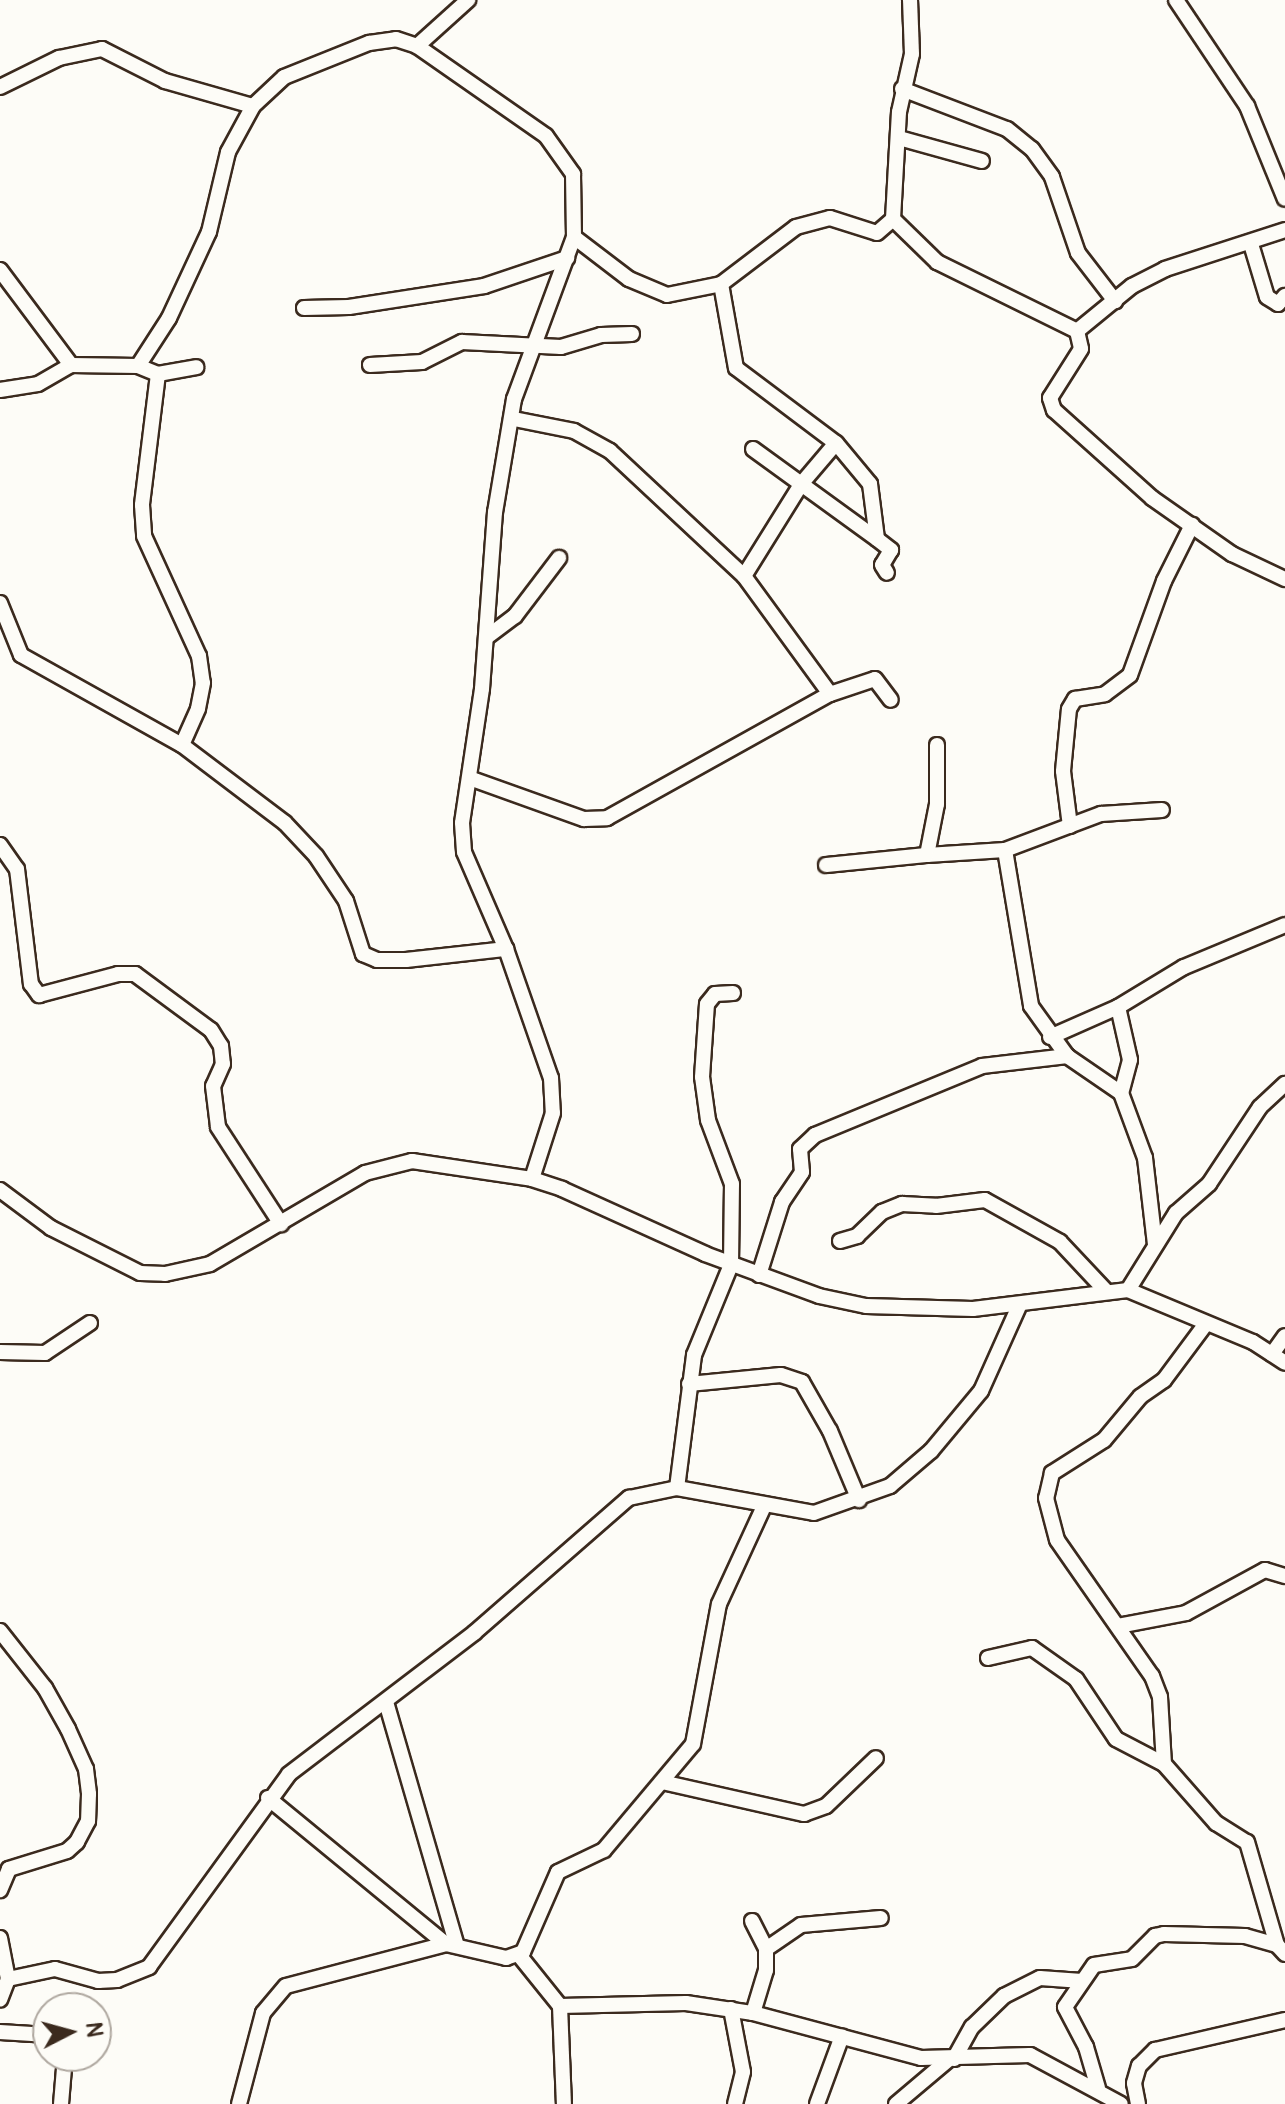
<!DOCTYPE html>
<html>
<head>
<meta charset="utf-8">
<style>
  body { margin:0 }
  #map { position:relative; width:1285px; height:2104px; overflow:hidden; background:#fdfcf7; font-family:Pangolin,sans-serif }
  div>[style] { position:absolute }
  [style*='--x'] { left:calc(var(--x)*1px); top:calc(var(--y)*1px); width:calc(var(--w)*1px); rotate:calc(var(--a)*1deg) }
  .roads { filter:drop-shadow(2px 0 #3b2a1e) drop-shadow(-2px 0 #3b2a1e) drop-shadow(0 2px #3b2a1e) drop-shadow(0 -2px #3b2a1e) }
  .street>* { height:14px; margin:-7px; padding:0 7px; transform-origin:7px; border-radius:7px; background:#fdfcf7 }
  span { translate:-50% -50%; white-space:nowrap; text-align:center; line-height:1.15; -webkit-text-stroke:7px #fdfcf7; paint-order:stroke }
  .north { position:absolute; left:32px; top:1992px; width:80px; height:80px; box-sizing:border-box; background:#fdfcf7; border:2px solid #afa8a0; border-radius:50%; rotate:84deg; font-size:22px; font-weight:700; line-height:32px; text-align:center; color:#3b2a1e }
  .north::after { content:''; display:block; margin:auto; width:28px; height:36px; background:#3b2a1e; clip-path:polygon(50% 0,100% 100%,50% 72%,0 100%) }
</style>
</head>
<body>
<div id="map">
  <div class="roads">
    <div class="street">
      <div style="--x:1176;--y:0;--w:128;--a:56.2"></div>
      <div style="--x:1247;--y:106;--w:100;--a:67.8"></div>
      <div style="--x:417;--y:46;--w:69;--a:-42"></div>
      <div style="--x:0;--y:87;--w:66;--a:-26.2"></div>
      <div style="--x:59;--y:58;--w:44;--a:-11.8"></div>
      <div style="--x:102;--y:49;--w:71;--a:26.9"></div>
      <div style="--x:165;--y:81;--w:91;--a:15.9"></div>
      <div style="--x:902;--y:89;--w:112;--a:20.9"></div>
      <div style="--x:1007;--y:129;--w:32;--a:39"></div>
      <div style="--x:1032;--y:149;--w:34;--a:54"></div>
      <div style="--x:1052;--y:177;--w:80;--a:71.1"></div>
      <div style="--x:1078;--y:253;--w:61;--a:52.4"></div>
      <div style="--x:899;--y:138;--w:86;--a:15.5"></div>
      <div style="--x:893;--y:219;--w:107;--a:-86.8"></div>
      <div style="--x:899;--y:112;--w:59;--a:-77.4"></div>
      <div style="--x:912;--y:54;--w:54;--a:-92.1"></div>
      <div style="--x:574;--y:237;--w:69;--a:37.4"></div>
      <div style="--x:629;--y:279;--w:41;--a:22.8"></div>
      <div style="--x:667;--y:295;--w:55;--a:-11.5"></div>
      <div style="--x:721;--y:284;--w:94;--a:-37.2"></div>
      <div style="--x:796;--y:227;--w:35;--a:-15"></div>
      <div style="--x:830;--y:218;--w:49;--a:17.7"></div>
      <div style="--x:877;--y:233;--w:21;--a:-41"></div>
      <div style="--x:893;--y:219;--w:62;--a:44.3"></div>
      <div style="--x:937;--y:262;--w:156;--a:26.2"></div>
      <div style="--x:1077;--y:331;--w:71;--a:-39.3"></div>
      <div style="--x:1132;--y:286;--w:37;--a:-27"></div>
      <div style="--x:1165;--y:269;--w:126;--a:-18"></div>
      <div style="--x:1251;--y:244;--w:55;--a:73.2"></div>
      <div style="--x:1267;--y:297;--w:13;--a:32"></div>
      <div style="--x:1278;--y:304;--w:11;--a:-49"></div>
      <div style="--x:0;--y:270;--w:119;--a:53.2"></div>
      <div style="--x:721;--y:284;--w:85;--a:79.9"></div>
      <div style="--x:736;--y:368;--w:125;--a:36.9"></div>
      <div style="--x:836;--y:443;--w:53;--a:50.3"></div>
      <div style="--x:870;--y:484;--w:55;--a:82.7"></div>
      <div style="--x:877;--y:539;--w:18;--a:38"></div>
      <div style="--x:891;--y:550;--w:17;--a:121"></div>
      <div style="--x:882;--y:565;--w:9;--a:58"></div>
      <div style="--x:304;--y:308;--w:45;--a:-1.3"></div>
      <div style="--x:349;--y:307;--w:137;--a:-8.8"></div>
      <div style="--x:484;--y:286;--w:88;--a:-18.6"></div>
      <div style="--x:1077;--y:331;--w:18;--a:77"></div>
      <div style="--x:1081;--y:349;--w:58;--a:122.3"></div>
      <div style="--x:1050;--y:398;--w:13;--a:72"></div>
      <div style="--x:1054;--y:410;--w:132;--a:41.9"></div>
      <div style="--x:1152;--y:498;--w:98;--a:35"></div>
      <div style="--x:1232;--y:554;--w:59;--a:25.3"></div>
      <div style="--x:370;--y:365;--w:52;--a:-3.3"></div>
      <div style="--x:422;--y:362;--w:45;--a:-26.6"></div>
      <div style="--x:462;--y:342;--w:99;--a:2.9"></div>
      <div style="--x:561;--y:347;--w:42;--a:-16.7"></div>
      <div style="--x:601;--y:335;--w:31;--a:-2"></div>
      <div style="--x:138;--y:366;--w:57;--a:-57.1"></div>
      <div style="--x:169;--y:318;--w:95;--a:-65.1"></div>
      <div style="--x:209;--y:232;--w:82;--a:-76.6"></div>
      <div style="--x:228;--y:152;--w:52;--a:-61.5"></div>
      <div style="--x:253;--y:106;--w:42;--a:-43.1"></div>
      <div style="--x:284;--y:77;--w:92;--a:-21.8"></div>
      <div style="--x:369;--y:43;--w:27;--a:-8"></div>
      <div style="--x:396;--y:39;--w:22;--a:18"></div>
      <div style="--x:417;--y:46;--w:157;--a:34.9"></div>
      <div style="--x:546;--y:136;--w:47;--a:54.6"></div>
      <div style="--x:573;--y:174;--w:63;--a:89.1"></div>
      <div style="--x:574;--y:237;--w:173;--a:110.3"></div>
      <div style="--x:514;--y:399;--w:115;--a:99.5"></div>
      <div style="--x:495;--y:512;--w:177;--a:94.2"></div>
      <div style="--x:482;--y:689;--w:135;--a:98.5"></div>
      <div style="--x:462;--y:823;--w:29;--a:86"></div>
      <div style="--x:464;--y:852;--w:106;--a:66.6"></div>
      <div style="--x:506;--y:949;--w:137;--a:70.8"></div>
      <div style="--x:551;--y:1078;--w:35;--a:87"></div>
      <div style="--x:553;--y:1113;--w:69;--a:107.7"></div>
      <div style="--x:158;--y:374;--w:132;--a:97"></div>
      <div style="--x:142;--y:505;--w:31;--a:86"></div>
      <div style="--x:144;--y:536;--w:132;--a:65.4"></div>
      <div style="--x:199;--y:656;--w:27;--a:82"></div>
      <div style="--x:203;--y:683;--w:26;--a:101"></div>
      <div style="--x:198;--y:709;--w:39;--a:114"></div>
      <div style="--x:0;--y:390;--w:38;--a:-9"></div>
      <div style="--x:38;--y:384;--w:38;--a:-30"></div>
      <div style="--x:71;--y:365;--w:67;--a:0.9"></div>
      <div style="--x:138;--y:366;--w:22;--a:22"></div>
      <div style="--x:158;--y:374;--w:39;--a:-10"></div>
      <div style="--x:514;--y:419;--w:61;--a:11.3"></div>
      <div style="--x:574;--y:431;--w:41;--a:29.1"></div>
      <div style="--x:610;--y:451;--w:183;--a:43"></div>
      <div style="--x:744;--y:576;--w:146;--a:53.9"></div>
      <div style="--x:753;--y:449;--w:153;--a:36"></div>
      <div style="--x:744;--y:576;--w:110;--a:-58.1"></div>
      <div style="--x:802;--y:483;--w:52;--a:-49.6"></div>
      <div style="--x:0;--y:603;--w:56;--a:68"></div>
      <div style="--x:21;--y:655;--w:184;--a:29.2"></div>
      <div style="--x:182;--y:745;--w:129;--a:37.1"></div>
      <div style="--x:285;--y:823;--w:45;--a:46.8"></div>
      <div style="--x:316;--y:856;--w:54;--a:56.3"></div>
      <div style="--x:346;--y:901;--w:56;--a:72.2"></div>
      <div style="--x:363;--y:954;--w:15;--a:23"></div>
      <div style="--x:377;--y:960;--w:29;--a:0"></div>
      <div style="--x:406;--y:960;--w:101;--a:-6.3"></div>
      <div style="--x:487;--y:637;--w:35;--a:-37"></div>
      <div style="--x:515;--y:616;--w:73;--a:-52.8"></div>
      <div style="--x:937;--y:745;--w:59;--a:90"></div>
      <div style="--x:937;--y:804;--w:52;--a:101.1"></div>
      <div style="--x:927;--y:855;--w:78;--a:-3.7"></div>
      <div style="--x:1005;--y:850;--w:103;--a:-20.6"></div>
      <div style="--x:1101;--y:814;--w:61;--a:-3.8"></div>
      <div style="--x:472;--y:779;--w:119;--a:19.7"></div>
      <div style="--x:584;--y:819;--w:23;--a:-2"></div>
      <div style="--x:607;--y:818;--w:255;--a:-29.1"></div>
      <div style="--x:830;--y:694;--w:47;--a:-18.4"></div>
      <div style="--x:875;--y:679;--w:26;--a:53"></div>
      <div style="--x:1070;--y:826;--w:55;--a:-97.3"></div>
      <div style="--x:1063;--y:771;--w:62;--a:-84.5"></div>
      <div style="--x:1069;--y:709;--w:12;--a:-59"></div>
      <div style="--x:1075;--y:699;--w:30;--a:-9"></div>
      <div style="--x:1105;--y:694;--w:31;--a:-37"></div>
      <div style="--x:1130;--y:675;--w:100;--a:-70.1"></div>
      <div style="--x:1164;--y:581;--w:63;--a:-63.4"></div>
      <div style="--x:0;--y:845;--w:29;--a:55"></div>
      <div style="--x:17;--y:869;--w:116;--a:83.1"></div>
      <div style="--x:31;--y:984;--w:14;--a:54"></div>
      <div style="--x:39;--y:995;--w:82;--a:-14.9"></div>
      <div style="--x:118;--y:974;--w:17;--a:0"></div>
      <div style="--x:135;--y:974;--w:94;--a:36.4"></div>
      <div style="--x:211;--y:1030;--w:19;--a:58"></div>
      <div style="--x:221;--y:1046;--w:18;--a:84"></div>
      <div style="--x:223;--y:1064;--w:24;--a:114"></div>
      <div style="--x:213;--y:1086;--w:41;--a:83"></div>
      <div style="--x:218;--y:1127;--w:116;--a:57"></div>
      <div style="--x:1005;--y:850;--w:158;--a:80.5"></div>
      <div style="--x:1031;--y:1006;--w:62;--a:54.2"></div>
      <div style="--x:1067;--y:1056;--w:65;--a:34.4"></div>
      <div style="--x:1121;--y:1093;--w:69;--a:69.7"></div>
      <div style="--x:1145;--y:1158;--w:88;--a:83.4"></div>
      <div style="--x:826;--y:865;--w:101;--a:-5.7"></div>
      <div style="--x:1118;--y:1007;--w:54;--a:77.2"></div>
      <div style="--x:1130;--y:1060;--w:34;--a:105"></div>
      <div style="--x:1050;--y:1037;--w:74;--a:-23.8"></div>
      <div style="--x:1118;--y:1007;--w:77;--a:-31.2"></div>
      <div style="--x:1184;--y:967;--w:109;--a:-22.6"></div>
      <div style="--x:0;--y:1190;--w:64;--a:36.7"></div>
      <div style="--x:51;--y:1228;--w:100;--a:26.8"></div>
      <div style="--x:140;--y:1273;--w:25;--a:2"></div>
      <div style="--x:165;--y:1274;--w:46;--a:-12.5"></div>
      <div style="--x:210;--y:1264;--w:180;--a:-30.4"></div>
      <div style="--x:365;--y:1173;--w:49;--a:-14.3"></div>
      <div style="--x:412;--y:1161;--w:121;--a:8.5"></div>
      <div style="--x:532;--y:1179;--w:32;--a:18"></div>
      <div style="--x:562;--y:1189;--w:157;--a:24.4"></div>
      <div style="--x:705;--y:1254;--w:121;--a:20.2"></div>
      <div style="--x:819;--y:1296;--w:48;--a:12"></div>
      <div style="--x:866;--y:1306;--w:107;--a:1.6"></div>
      <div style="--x:973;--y:1309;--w:156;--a:-7"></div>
      <div style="--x:1128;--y:1290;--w:135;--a:22.6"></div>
      <div style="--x:1253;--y:1342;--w:38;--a:33"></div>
      <div style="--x:840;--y:1241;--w:18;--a:-16"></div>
      <div style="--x:857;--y:1236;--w:35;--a:-44"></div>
      <div style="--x:882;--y:1212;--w:22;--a:-22"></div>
      <div style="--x:902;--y:1204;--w:34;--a:3"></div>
      <div style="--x:936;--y:1206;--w:49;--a:-7"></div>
      <div style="--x:985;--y:1200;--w:86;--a:29.2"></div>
      <div style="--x:1060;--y:1242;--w:67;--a:46.8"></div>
      <div style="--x:759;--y:1275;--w:77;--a:-72.5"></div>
      <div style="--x:782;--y:1202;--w:36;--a:-56"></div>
      <div style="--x:802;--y:1172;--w:23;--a:-95"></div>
      <div style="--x:800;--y:1149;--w:21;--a:-43"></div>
      <div style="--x:815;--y:1135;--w:181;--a:-22.4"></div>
      <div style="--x:982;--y:1066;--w:86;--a:-6.7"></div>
      <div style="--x:1128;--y:1290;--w:91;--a:-58.1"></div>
      <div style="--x:1176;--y:1213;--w:44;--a:-41.3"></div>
      <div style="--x:1209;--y:1184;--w:92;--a:-56.5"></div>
      <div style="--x:1260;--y:1107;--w:34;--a:-43"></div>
      <div style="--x:1205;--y:1325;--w:69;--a:126.7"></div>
      <div style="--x:1164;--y:1380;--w:29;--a:145"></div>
      <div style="--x:1140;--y:1397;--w:56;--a:129.9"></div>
      <div style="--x:1104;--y:1440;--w:62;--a:147.6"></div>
      <div style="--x:1052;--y:1473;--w:26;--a:103"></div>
      <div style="--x:1046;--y:1498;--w:43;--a:75.3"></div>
      <div style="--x:1057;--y:1540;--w:166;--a:55.1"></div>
      <div style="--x:1152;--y:1676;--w:22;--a:69"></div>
      <div style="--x:1160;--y:1697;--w:67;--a:86.6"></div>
      <div style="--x:1164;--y:1764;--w:79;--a:48.6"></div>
      <div style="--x:1216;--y:1823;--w:36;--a:32"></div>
      <div style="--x:1247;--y:1842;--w:107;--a:73.8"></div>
      <div style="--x:1277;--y:1945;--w:12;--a:48"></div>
      <div style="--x:0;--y:1352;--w:45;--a:1.3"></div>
      <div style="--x:45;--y:1353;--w:54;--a:-33.7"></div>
      <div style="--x:1272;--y:1354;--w:22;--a:-54"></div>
      <div style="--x:689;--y:1384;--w:92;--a:-5.6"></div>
      <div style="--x:781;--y:1375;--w:22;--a:18"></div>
      <div style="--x:802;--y:1382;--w:56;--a:60.3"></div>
      <div style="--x:830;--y:1431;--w:75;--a:67.2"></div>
      <div style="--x:677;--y:1488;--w:134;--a:-82.7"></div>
      <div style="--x:694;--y:1355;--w:97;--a:-67.7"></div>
      <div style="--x:731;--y:1265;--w:81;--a:-89.3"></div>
      <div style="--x:732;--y:1184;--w:68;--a:-110.6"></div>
      <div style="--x:708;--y:1120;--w:43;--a:-97.9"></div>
      <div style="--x:702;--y:1077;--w:73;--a:-86.1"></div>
      <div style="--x:707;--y:1004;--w:13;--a:-51"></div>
      <div style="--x:715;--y:994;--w:18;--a:-3"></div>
      <div style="--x:1118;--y:1626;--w:69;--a:-10.8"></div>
      <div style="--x:1186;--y:1613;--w:90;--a:-28.6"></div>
      <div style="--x:1265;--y:1570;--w:21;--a:17"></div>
      <div style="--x:0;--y:1631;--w:73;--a:51.7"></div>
      <div style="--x:45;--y:1688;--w:47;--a:60.7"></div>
      <div style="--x:68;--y:1729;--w:44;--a:65.8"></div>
      <div style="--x:86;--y:1769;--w:25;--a:83"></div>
      <div style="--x:89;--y:1794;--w:27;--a:92"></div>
      <div style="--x:88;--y:1821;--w:24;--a:118"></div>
      <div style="--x:77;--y:1842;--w:13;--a:138"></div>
      <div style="--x:67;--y:1851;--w:61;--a:162.8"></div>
      <div style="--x:9;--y:1869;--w:23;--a:113"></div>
      <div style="--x:988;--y:1658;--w:45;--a:-12.8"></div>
      <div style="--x:1032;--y:1648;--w:54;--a:35.2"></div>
      <div style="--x:1076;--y:1679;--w:72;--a:56.3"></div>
      <div style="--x:1116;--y:1739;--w:54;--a:27.5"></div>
      <div style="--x:386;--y:1702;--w:251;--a:73.8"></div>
      <div style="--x:662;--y:1782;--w:146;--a:12.7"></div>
      <div style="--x:804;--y:1814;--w:23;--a:-20"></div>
      <div style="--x:826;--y:1806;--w:69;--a:-43.8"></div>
      <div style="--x:268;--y:1798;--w:230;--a:39.4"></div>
      <div style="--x:752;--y:1921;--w:31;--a:63"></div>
      <div style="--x:766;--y:1949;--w:21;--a:90"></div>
      <div style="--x:766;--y:1970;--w:45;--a:106.8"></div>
      <div style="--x:0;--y:1938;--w:42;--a:79"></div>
      <div style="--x:8;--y:1979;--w:22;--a:111"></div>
      <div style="--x:766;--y:1949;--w:42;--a:-34.4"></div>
      <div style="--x:801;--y:1925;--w:80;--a:-5"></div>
      <div style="--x:519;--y:1955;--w:65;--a:51.2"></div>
      <div style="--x:560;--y:2006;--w:126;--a:-1.4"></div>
      <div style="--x:686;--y:2003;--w:68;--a:8.5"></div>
      <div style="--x:753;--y:2013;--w:174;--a:15"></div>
      <div style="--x:921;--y:2058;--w:109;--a:-1.6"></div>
      <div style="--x:1030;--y:2055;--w:103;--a:28.3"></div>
      <div style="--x:8;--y:1979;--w:48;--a:-12"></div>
      <div style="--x:55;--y:1969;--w:45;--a:15.6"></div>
      <div style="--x:98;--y:1981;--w:19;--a:-3"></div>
      <div style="--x:117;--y:1980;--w:35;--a:-22"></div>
      <div style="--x:149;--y:1967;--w:238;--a:-54"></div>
      <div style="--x:289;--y:1774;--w:233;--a:-37.3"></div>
      <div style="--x:474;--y:1633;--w:206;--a:-41.1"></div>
      <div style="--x:629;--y:1498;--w:49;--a:-11.8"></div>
      <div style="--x:677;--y:1488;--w:139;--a:10.3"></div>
      <div style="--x:814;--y:1513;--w:81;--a:-19.6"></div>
      <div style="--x:890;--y:1486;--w:54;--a:-40.5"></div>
      <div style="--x:931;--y:1451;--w:78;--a:-50.2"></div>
      <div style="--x:981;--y:1391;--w:95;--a:-65.9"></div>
      <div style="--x:560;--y:2006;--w:98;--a:87.7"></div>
      <div style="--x:731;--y:2009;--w:64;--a:79.2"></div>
      <div style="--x:743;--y:2072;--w:33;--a:104"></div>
      <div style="--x:0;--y:2032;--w:48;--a:3.6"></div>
      <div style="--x:954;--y:2059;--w:37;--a:-61"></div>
      <div style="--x:972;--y:2027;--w:45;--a:-44.1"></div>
      <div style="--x:1004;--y:1996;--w:40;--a:-26.6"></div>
      <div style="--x:1040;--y:1978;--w:42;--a:4.1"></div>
      <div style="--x:1098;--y:2088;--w:43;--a:-106.3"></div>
      <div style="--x:1086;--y:2047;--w:45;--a:-117.7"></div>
      <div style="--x:1065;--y:2007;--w:51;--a:-55.4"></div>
      <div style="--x:1094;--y:1965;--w:38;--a:-9"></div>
      <div style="--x:1132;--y:1959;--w:33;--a:-45"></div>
      <div style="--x:1155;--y:1936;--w:9;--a:-13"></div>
      <div style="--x:1164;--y:1934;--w:81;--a:1.4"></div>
      <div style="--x:1245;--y:1936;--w:33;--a:16"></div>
      <div style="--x:61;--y:2104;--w:48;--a:-85.2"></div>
      <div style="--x:239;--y:2104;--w:94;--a:-75.2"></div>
      <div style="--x:263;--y:2013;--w:35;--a:-50"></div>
      <div style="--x:286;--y:1986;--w:165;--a:-14.7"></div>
      <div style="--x:446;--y:1944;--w:62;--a:13.1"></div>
      <div style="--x:506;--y:1958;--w:18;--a:-19"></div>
      <div style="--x:523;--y:1952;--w:87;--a:-66.4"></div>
      <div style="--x:558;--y:1872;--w:51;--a:-25.6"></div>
      <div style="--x:604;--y:1850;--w:138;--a:-50"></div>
      <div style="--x:693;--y:1744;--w:142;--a:-79.5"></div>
      <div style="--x:719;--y:1604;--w:108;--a:-65.3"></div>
      <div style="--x:817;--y:2104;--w:72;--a:-69.8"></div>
      <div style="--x:896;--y:2104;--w:68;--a:-40.2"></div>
      <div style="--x:1138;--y:2104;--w:21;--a:-101"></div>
      <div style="--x:1134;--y:2083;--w:18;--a:-74"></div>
      <div style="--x:1139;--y:2066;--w:23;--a:-45"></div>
      <div style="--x:1155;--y:2050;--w:133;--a:-13"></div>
    </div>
  </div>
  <div class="north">N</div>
</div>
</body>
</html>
